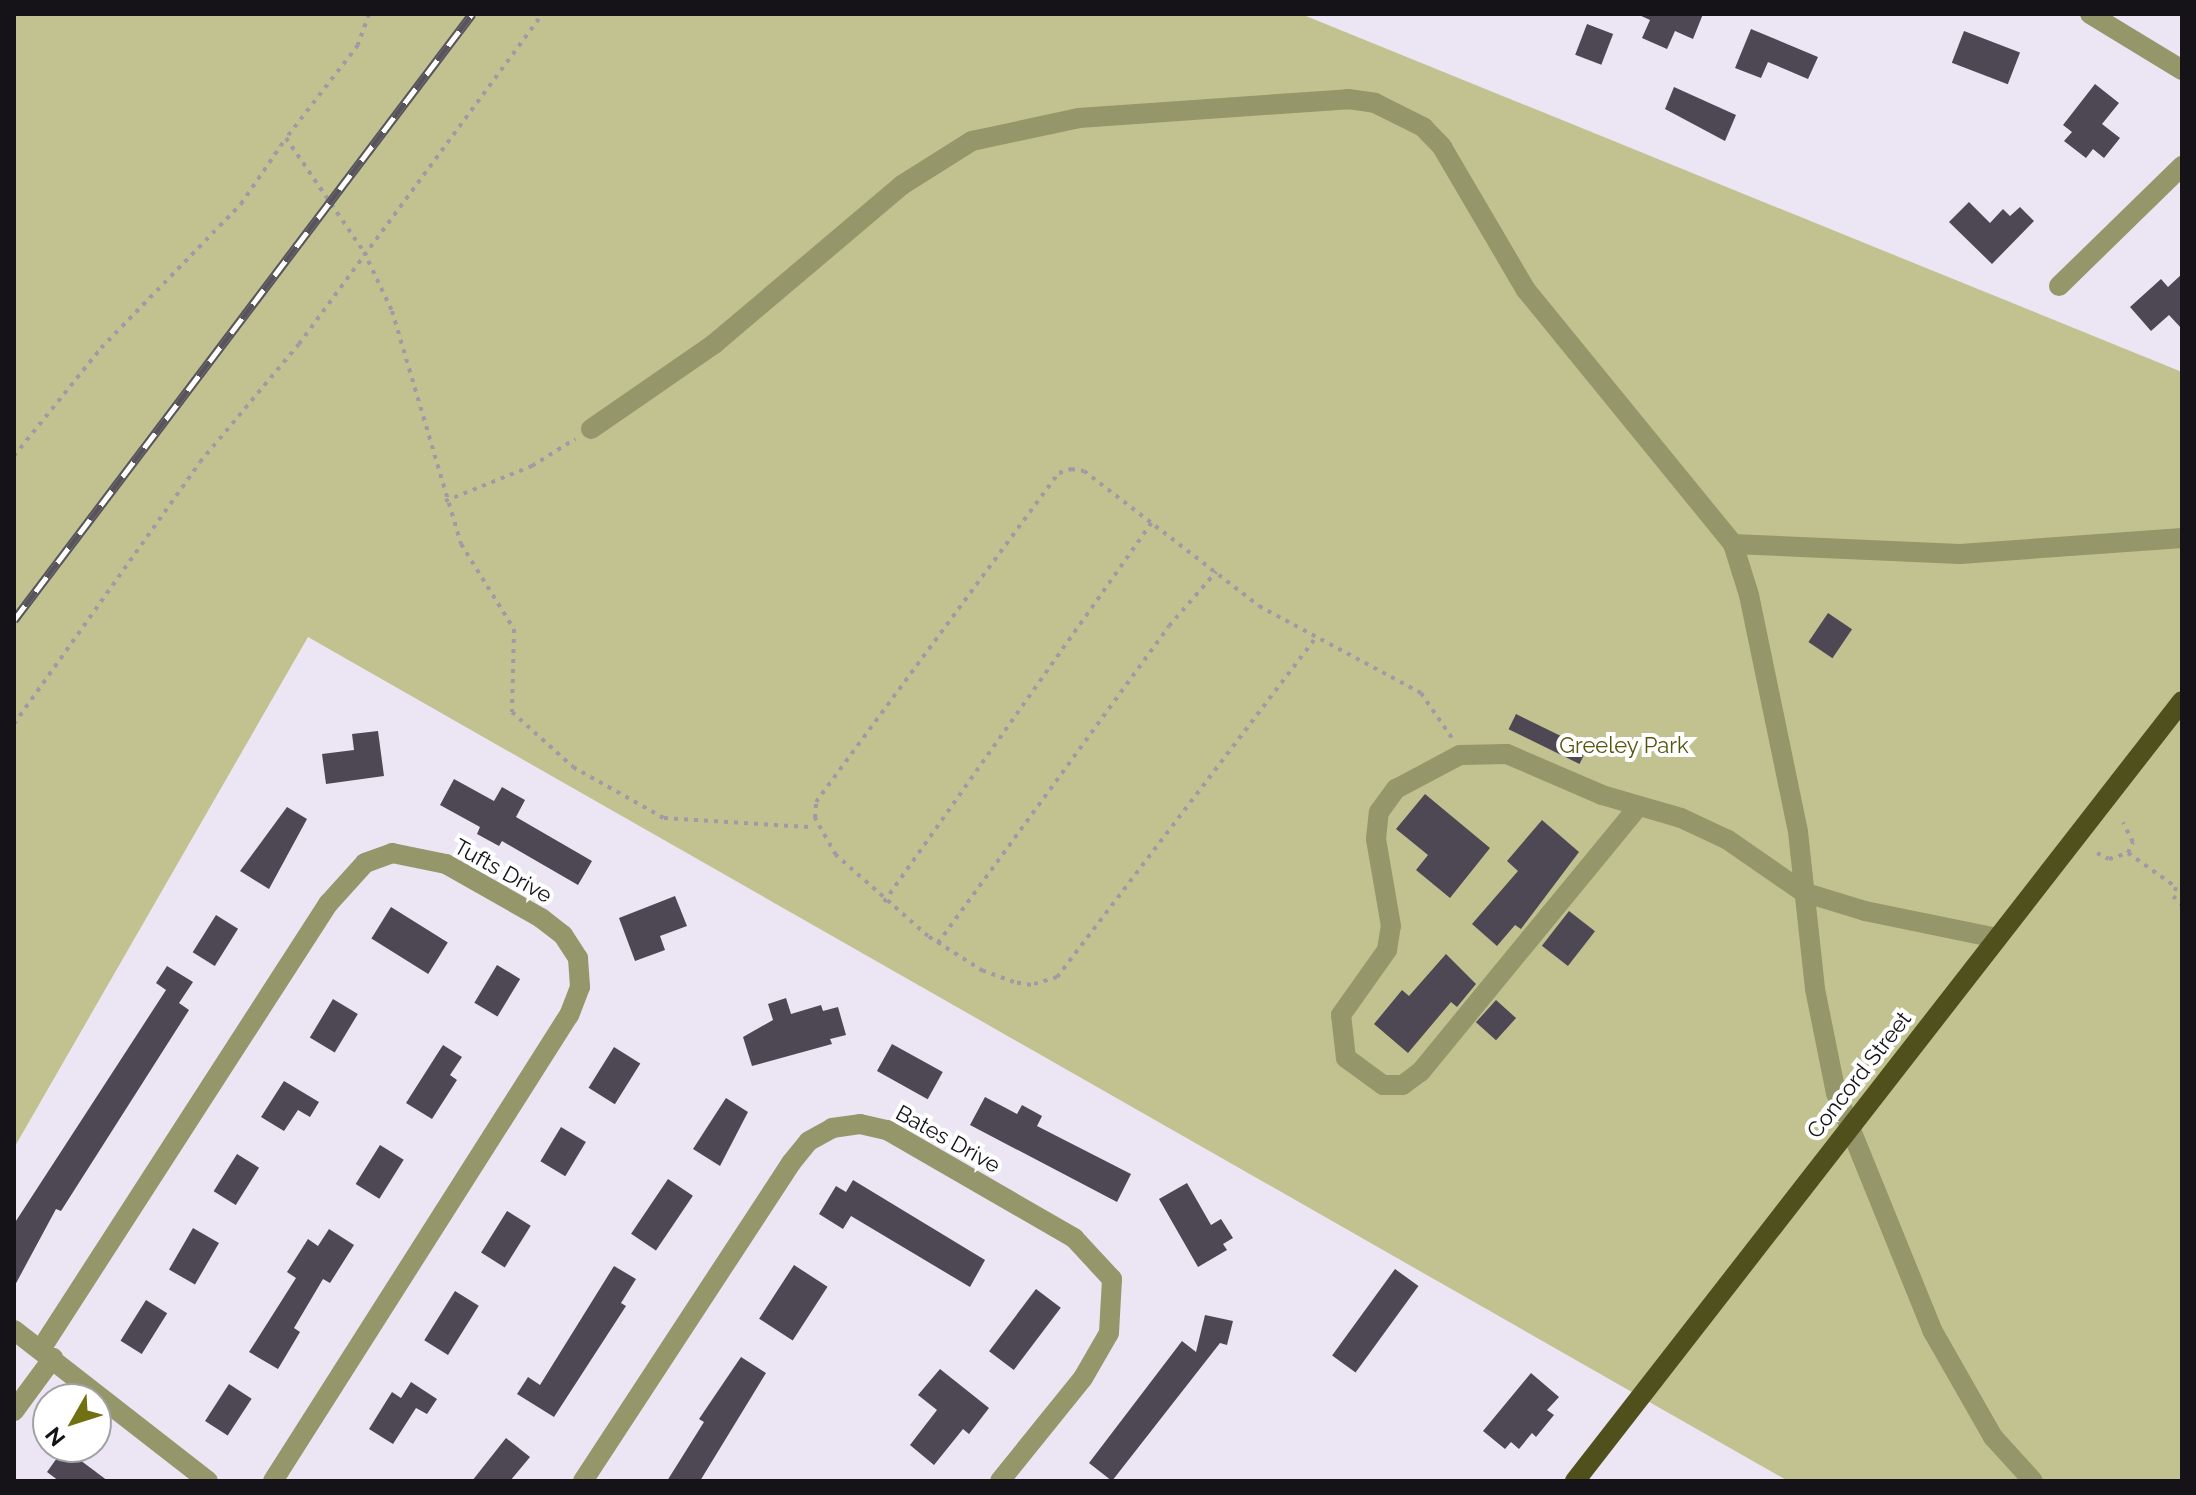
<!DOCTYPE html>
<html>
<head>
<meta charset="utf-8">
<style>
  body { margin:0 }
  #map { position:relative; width:2196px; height:1495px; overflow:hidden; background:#ece5f4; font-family:Raleway,sans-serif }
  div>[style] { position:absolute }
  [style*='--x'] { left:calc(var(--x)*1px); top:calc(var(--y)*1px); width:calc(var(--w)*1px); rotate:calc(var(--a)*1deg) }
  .green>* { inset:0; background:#c1c290 }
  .building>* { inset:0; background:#4e4855; transform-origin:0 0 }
  .path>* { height:4px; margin-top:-2px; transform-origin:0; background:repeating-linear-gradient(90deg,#9f9aa5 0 4px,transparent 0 10px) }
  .minor>* { height:20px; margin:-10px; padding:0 10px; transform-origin:10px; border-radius:10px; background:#959669 }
  .major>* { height:20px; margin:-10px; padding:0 10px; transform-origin:10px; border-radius:10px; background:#50501d }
  .rail>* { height:9px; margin-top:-4.5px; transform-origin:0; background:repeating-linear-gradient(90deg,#fff 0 18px,#58545d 0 36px); box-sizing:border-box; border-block:2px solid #58545d }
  span { translate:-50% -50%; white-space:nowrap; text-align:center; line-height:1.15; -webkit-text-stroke:8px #fff; paint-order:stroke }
  .park-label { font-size:22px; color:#565510 }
  .street-label { font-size:22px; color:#151318 }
  .frame { position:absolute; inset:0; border:16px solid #151318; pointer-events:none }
  .north { position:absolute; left:32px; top:1383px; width:80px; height:80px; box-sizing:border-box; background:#fff; border:2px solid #a1a1a3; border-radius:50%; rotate:231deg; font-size:22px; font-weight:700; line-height:32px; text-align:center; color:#151318 }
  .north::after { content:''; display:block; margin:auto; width:28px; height:36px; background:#717012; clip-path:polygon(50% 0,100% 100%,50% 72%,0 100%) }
</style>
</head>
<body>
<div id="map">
  <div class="green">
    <div style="clip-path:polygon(14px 14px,1301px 14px,2182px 372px,2182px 1481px,1788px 1481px,308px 637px,14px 1148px)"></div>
  </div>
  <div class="building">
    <div style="clip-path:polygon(1637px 14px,1703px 14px,1693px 39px,1675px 31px,1667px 49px,1642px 38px,1650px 20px)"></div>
    <div style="left:1587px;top:24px;width:28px;height:33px;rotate:21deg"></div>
    <div style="clip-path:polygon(1751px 29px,1818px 57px,1808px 79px,1768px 62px,1761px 78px,1735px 68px)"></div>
    <div style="left:1964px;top:31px;width:60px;height:34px;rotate:21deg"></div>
    <div style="clip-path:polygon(2095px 84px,2119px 103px,2102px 124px,2120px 138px,2104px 158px,2093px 149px,2086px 158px,2064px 141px,2072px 132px,2063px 125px)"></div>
    <div style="clip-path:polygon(1674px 87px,1736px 115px,1725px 141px,1665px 109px)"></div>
    <div style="clip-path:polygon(1969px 202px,1990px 223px,2003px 209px,2010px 216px,2020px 207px,2034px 221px,1992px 264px,1949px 222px)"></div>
    <div style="clip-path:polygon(2182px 274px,2182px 329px,2169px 315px,2151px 331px,2130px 307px,2161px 279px,2168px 287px)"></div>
    <div style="left:1828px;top:613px;width:29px;height:35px;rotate:34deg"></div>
    <div style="left:1516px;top:714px;width:79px;height:17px;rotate:26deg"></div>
    <div style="clip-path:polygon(378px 731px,384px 776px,326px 784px,322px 754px,354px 750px,352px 734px)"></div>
    <div style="clip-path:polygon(454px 779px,494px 801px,502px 787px,525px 800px,516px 817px,592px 861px,578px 885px,502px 841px,499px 846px,477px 834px,480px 827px,440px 805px)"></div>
    <div style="clip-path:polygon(1425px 794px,1490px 848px,1450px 898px,1416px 870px,1428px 855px,1396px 829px)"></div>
    <div style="clip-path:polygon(287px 807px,307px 819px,269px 889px,240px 871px)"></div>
    <div style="clip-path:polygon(1542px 820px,1579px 852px,1521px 929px,1515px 925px,1497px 946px,1472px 924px,1518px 871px,1507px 861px)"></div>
    <div style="clip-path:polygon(675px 896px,687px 926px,660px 936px,665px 950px,635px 961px,619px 918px)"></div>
    <div style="left:391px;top:907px;width:67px;height:37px;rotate:32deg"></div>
    <div style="left:1569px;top:911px;width:33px;height:44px;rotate:38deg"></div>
    <div style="left:216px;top:915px;width:26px;height:44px;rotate:32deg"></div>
    <div style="clip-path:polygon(1446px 954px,1476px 984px,1457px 1007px,1451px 1002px,1408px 1053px,1374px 1024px,1402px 990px,1409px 996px)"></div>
    <div style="left:497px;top:965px;width:27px;height:44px;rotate:31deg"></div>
    <div style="clip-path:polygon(167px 966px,193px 982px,179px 1003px,189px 1010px,61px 1211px,56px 1209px,14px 1287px,14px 1224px,166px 990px,156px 983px)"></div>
    <div style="clip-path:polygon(786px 998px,791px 1014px,821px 1005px,823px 1011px,838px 1007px,846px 1035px,830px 1039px,832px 1044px,752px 1066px,743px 1037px,773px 1020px,768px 1004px)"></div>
    <div style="left:333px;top:999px;width:29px;height:45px;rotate:31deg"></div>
    <div style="left:1496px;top:1000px;width:27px;height:30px;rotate:42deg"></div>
    <div style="left:892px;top:1044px;width:58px;height:31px;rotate:29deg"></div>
    <div style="clip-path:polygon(443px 1045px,462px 1057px,450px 1075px,457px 1080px,432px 1119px,406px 1103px)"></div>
    <div style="left:614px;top:1047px;width:31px;height:48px;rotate:32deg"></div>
    <div style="clip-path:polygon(284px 1081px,319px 1102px,310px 1117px,298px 1110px,284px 1131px,261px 1117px)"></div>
    <div style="clip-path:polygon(985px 1097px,1017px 1114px,1022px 1105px,1042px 1116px,1037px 1126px,1131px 1174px,1117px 1202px,970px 1125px)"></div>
    <div style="clip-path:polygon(726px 1098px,748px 1112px,720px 1166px,693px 1149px)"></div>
    <div style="left:561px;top:1127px;width:29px;height:40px;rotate:31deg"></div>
    <div style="left:380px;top:1145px;width:28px;height:46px;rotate:32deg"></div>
    <div style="left:237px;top:1154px;width:26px;height:44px;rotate:32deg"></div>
    <div style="left:668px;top:1179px;width:30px;height:66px;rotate:34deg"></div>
    <div style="clip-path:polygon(853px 1180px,985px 1260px,970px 1287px,851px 1216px,843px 1229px,819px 1214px,836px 1186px,846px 1192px)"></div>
    <div style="clip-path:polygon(1187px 1183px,1211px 1225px,1221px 1219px,1233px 1238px,1223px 1244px,1227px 1250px,1198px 1267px,1159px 1199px)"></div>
    <div style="left:507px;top:1211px;width:28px;height:49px;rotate:32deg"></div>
    <div style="left:193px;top:1228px;width:30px;height:48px;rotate:30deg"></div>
    <div style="clip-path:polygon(329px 1229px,354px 1245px,330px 1283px,323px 1279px,294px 1328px,300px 1332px,278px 1369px,249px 1352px,296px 1278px,287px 1272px,308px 1239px,318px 1246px)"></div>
    <div style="left:794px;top:1265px;width:40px;height:64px;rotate:33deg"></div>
    <div style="clip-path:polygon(614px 1266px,636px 1279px,621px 1303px,626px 1306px,554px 1417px,517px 1394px,528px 1377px,540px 1385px)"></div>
    <div style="left:1395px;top:1269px;width:29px;height:107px;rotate:36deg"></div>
    <div style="left:1036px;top:1289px;width:31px;height:78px;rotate:37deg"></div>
    <div style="left:455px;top:1291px;width:28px;height:58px;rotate:32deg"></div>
    <div style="left:146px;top:1300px;width:25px;height:48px;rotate:32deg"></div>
    <div style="clip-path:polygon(1205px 1315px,1233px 1321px,1227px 1345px,1220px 1343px,1112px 1481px,1089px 1463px,1182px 1341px,1196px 1352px)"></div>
    <div style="clip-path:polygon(741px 1357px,766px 1373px,700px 1481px,667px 1481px,704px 1422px,699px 1419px)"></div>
    <div style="clip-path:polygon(940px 1369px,989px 1408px,969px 1434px,963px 1429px,934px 1465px,910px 1445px,937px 1410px,918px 1395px)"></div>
    <div style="clip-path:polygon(1531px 1373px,1559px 1397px,1547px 1410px,1554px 1415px,1536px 1437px,1532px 1433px,1519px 1449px,1511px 1442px,1505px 1449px,1483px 1431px)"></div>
    <div style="clip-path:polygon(411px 1382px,437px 1399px,427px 1414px,416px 1408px,393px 1444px,369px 1429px,392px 1392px,401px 1398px)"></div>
    <div style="left:229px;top:1384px;width:27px;height:44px;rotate:33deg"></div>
    <div style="clip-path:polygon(506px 1438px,530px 1457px,510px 1481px,472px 1481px)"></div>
    <div style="clip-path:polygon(64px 1448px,108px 1481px,59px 1481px,47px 1472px)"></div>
  </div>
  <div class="path">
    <div style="--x:369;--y:14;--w:33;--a:110"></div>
    <div style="--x:358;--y:45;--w:118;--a:127.7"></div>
    <div style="--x:286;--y:138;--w:138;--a:55.6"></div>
    <div style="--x:364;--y:252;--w:65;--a:64.6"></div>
    <div style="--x:392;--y:311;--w:243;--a:73.5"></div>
    <div style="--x:461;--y:544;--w:100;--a:58.1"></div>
    <div style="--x:514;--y:629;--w:83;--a:91.4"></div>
    <div style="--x:512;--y:712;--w:82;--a:42"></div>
    <div style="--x:573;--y:767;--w:104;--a:29.3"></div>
    <div style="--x:664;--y:818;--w:145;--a:3.6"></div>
    <div style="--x:14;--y:456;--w:139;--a:-51.1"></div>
    <div style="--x:101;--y:348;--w:201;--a:-45.8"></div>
    <div style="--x:241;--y:204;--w:80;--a:-55.7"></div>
    <div style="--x:445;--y:501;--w:94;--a:-21.9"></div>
    <div style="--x:532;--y:466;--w:51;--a:-32.1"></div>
    <div style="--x:1314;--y:640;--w:424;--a:127.3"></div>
    <div style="--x:1057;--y:977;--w:27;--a:163"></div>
    <div style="--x:1031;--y:985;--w:17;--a:-170"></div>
    <div style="--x:1014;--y:982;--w:33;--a:-160"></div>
    <div style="--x:983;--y:971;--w:65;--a:-147.5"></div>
    <div style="--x:928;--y:936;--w:123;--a:-138.6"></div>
    <div style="--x:836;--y:855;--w:43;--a:-119.6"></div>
    <div style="--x:815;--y:818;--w:16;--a:-86"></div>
    <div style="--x:816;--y:802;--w:409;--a:-53.6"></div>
    <div style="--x:1059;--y:473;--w:13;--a:-18"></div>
    <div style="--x:1071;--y:469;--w:13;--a:9"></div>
    <div style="--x:1084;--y:471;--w:221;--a:37.6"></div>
    <div style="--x:1259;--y:606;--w:184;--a:28.2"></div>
    <div style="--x:1421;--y:693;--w:55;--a:55.4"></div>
    <div style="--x:14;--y:724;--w:321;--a:-54.6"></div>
    <div style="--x:200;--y:462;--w:154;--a:-50"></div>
    <div style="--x:299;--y:344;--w:410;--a:-53.6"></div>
    <div style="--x:2097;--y:853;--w:13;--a:27"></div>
    <div style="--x:2109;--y:859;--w:20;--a:-18"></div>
    <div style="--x:2128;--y:853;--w:12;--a:-66"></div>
    <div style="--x:2133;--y:842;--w:22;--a:-117"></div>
    <div style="--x:2128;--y:853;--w:59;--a:35.3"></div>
    <div style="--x:2176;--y:887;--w:9;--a:108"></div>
    <div style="--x:2173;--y:896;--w:13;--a:45"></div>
    <div style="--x:884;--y:902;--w:464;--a:-54.8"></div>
    <div style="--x:938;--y:943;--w:392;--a:-53.9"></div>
    <div style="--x:1169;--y:626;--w:72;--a:-49"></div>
  </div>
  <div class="minor">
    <div style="--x:2090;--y:14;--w:108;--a:31.3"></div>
    <div style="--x:2059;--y:286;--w:172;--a:-44.3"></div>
    <div style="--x:591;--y:429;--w:150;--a:-34.6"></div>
    <div style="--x:714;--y:344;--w:246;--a:-40.2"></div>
    <div style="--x:902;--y:185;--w:83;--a:-32.2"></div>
    <div style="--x:972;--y:141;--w:109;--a:-12.1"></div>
    <div style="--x:1079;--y:118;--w:270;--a:-4"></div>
    <div style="--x:1348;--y:99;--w:27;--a:8"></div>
    <div style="--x:1375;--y:103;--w:54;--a:26.6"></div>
    <div style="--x:1423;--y:127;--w:28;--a:46"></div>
    <div style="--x:1442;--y:147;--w:166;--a:59.6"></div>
    <div style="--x:1526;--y:290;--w:328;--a:50.8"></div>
    <div style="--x:1733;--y:544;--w:53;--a:72.6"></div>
    <div style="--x:1749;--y:595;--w:242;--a:78.3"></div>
    <div style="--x:1798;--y:832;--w:158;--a:83.8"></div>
    <div style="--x:1815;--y:989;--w:106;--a:78.6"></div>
    <div style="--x:1836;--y:1093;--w:256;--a:67.9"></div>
    <div style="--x:1932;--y:1330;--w:123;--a:60.3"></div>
    <div style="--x:1993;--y:1437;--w:59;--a:47.7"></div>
    <div style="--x:1733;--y:544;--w:227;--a:2.5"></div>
    <div style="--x:1960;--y:554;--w:223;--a:-4.1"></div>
    <div style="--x:1638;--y:807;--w:343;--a:129.4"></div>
    <div style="--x:1420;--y:1072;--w:21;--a:143"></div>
    <div style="--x:1403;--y:1085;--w:20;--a:180"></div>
    <div style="--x:1383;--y:1085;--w:46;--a:-143.9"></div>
    <div style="--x:1346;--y:1058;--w:43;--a:-96.6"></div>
    <div style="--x:1341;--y:1015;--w:80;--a:-54.7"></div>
    <div style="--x:1387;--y:950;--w:24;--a:-81"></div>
    <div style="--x:1391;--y:926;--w:88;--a:-99.8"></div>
    <div style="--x:1376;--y:839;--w:27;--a:-84"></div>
    <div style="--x:1379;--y:812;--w:29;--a:-54"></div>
    <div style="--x:1396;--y:789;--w:72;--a:-28"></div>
    <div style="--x:1460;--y:755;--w:47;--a:-1.2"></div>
    <div style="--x:1507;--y:754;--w:103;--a:23.3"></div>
    <div style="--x:1602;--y:795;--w:82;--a:16.2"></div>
    <div style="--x:1681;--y:818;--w:52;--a:25.1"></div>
    <div style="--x:1728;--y:840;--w:91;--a:34.7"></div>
    <div style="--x:1803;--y:892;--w:65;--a:17"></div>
    <div style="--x:1865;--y:911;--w:135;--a:11.6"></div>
    <div style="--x:14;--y:1330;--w:246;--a:37.9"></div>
    <div style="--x:41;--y:1349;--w:530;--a:-57.18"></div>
    <div style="--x:328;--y:904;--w:55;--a:-47.9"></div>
    <div style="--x:365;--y:863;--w:29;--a:-20"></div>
    <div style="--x:392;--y:853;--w:55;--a:11.5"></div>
    <div style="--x:446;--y:864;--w:109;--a:29.6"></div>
    <div style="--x:541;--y:918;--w:28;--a:38"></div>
    <div style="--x:563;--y:935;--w:27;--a:57"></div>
    <div style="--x:578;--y:958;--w:29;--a:86"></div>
    <div style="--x:580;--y:987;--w:30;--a:111"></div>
    <div style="--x:569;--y:1015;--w:552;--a:122.42"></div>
    <div style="--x:14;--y:1411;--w:66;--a:-53.7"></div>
    <div style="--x:583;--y:1481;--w:380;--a:-56.8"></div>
    <div style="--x:791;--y:1163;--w:28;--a:-51"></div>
    <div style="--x:809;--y:1141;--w:26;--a:-29"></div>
    <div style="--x:832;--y:1128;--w:28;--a:-8"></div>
    <div style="--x:860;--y:1124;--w:28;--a:13"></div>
    <div style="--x:887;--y:1130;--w:216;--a:30"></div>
    <div style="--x:1074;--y:1238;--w:56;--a:47.2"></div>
    <div style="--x:1112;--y:1279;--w:54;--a:93.2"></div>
    <div style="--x:1109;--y:1333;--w:52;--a:120"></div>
    <div style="--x:1083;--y:1378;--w:132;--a:128.9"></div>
  </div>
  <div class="major">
    <div style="--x:1575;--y:1481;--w:988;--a:-52.11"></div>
  </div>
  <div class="rail">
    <div style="--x:14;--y:620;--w:760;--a:-52.92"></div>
  </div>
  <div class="park-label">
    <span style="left:1624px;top:746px">Greeley Park</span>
  </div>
  <div class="street-label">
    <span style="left:503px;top:871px;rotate:29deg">Tufts Drive</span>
    <span style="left:1859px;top:1075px;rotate:-52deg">Concord Street</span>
    <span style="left:948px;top:1139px;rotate:29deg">Bates Drive</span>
  </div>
  <div class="frame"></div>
  <div class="north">N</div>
</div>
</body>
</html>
